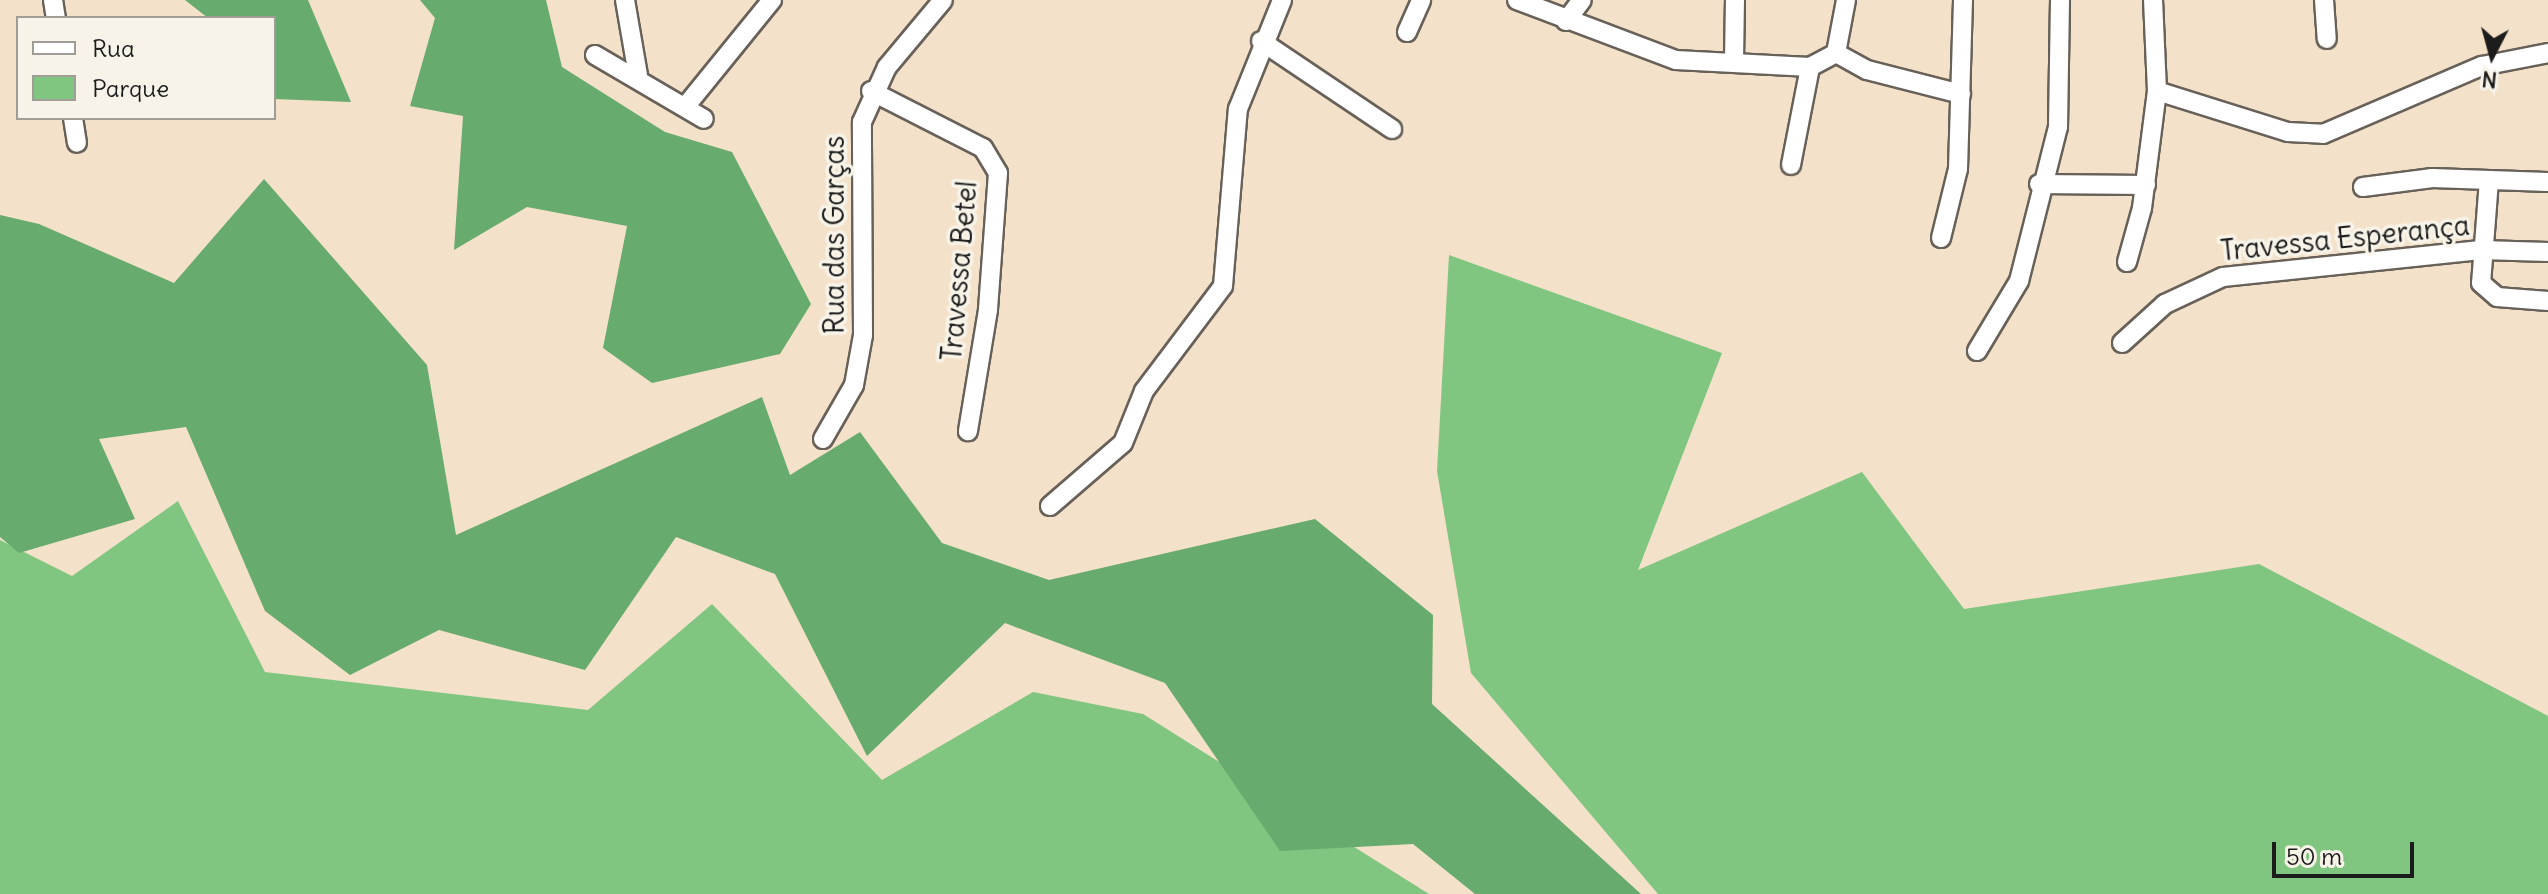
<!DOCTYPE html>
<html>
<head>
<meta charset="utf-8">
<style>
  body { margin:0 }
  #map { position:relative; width:2548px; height:894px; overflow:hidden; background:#f4e1c9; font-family:Delius,sans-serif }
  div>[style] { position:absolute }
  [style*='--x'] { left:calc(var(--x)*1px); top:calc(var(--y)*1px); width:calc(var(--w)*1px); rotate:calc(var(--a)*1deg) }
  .green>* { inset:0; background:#80c681 }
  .forest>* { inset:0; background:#68ab6f }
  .roads { filter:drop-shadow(2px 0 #686159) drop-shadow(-2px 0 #686159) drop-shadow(0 2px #686159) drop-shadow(0 -2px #686159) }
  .minor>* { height:18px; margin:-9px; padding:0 9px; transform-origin:9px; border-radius:9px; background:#fff }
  span { translate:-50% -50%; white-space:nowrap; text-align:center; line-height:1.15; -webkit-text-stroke:7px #f7f3e8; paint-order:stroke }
  .street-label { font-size:28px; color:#1c1c1c }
  .legend { position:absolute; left:16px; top:16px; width:260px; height:104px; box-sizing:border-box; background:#f7f3e8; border:2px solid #9f9d96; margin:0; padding:10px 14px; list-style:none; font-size:24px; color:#1c1c1c }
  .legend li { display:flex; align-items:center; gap:16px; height:40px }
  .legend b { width:40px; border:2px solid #9f9d96 }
  .north { position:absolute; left:2452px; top:16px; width:80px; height:80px; -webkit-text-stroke:6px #f7f3e8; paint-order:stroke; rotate:186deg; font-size:22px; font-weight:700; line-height:32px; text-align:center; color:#1c1c1c }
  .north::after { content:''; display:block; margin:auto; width:28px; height:36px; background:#1c1c1c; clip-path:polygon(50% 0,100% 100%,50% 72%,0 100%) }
  .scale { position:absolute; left:2272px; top:842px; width:142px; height:36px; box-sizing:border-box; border:4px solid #1c1c1c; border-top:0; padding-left:10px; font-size:24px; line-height:28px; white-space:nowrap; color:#1c1c1c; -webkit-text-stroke:6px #f7f3e8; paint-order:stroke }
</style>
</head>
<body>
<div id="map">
  <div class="green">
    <div style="clip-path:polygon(1449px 255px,1722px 353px,1638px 570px,1862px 472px,1964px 609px,2259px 564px,2548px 716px,2548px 894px,1658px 894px,1471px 673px,1437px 471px)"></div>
    <div style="clip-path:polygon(178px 501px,265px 672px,588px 710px,712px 604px,882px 780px,1033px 692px,1143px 714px,1429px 894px,0 894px,0 540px,72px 576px)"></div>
  </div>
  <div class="forest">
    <div style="clip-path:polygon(185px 0,308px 0,351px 102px,274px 99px,274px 18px,208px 18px)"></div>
    <div style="clip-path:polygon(420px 0,546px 0,562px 67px,665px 132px,732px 152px,811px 304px,780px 354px,652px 383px,603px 348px,627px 226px,527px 207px,454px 250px,463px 116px,410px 106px,435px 18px)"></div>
    <div style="clip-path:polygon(264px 179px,427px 365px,456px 535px,762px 397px,790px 475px,860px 432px,942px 543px,1049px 580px,1315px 519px,1433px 615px,1432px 704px,1641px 894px,1475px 894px,1413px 844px,1280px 851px,1165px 683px,1005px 623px,867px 756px,775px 574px,676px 537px,585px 670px,439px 630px,350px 675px,265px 611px,186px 427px,99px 439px,135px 519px,19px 553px,0 537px,0 215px,39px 224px,174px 283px)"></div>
  </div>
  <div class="roads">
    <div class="minor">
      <div style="--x:53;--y:0;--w:18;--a:81"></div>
      <div style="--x:625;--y:0;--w:76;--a:80.2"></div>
      <div style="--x:1517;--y:0;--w:170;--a:20.7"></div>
      <div style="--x:1676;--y:60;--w:134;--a:3"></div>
      <div style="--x:1810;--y:67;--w:30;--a:-28"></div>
      <div style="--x:1836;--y:53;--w:54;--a:-79.3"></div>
      <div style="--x:2324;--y:0;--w:39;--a:86"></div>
      <div style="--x:1566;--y:21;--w:26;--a:-53"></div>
      <div style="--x:1407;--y:32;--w:35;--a:-66"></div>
      <div style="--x:1261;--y:41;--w:158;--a:33.9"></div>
      <div style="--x:1836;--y:53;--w:35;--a:29"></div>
      <div style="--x:1867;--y:70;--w:97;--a:14.3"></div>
      <div style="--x:595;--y:55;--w:126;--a:30.4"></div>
      <div style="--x:1734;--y:61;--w:61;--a:-89.1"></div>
      <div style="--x:871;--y:91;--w:126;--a:27"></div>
      <div style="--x:983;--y:148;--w:29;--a:59"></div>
      <div style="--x:998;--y:173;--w:137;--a:94.2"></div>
      <div style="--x:988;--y:310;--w:123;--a:99.4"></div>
      <div style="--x:2157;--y:91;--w:137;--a:17.4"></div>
      <div style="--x:2288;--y:132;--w:35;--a:3"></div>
      <div style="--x:2323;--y:134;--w:173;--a:-23.2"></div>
      <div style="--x:2482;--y:66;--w:67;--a:-11.1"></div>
      <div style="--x:685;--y:107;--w:138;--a:-50.9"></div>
      <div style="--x:73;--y:118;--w:25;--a:81"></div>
      <div style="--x:1791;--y:165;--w:100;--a:-79"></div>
      <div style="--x:2489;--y:180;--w:103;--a:94.4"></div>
      <div style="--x:2481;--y:283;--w:21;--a:41"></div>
      <div style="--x:2497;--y:297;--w:51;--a:4.5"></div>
      <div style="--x:2039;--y:184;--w:107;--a:0.5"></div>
      <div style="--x:2363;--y:187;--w:70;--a:-7.4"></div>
      <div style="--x:2432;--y:178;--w:116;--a:2"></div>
      <div style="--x:1941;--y:238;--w:71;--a:-76.2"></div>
      <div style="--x:1958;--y:169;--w:169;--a:-88.3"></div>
      <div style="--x:2127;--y:262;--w:56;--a:-74.5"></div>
      <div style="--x:2142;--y:208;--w:118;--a:-82.7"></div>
      <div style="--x:2157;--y:91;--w:91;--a:-92.5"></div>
      <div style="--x:2122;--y:343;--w:58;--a:-42.2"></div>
      <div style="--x:2165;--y:304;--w:64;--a:-25"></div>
      <div style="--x:2223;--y:277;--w:259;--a:-6"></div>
      <div style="--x:2481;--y:250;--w:67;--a:1.7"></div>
      <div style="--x:1977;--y:351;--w:82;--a:-59"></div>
      <div style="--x:2019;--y:281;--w:159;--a:-75.8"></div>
      <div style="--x:2058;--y:127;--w:127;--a:-89.1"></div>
      <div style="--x:823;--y:439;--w:62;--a:-60.1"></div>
      <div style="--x:854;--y:385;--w:51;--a:-79.8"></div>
      <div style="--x:863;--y:335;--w:213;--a:-90.3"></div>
      <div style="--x:862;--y:122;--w:60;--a:-65.6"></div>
      <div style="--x:887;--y:67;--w:87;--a:-50.1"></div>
      <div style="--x:1050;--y:506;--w:96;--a:-40.8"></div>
      <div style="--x:1123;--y:443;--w:56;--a:-68"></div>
      <div style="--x:1144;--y:391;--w:131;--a:-53"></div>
      <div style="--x:1223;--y:286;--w:178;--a:-85.2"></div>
      <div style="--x:1238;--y:109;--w:118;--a:-68"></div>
    </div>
  </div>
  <div class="street-label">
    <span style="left:834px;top:235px;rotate:-90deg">Rua das Garças</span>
    <span style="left:2345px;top:238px;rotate:-6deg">Travessa Esperança</span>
    <span style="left:959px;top:271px;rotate:-85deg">Travessa Betel</span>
  </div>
  <ul class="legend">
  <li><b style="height:10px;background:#fff"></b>Rua</li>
  <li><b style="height:22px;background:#80c681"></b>Parque</li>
  </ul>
  <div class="north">N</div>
  <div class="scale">50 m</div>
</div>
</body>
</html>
